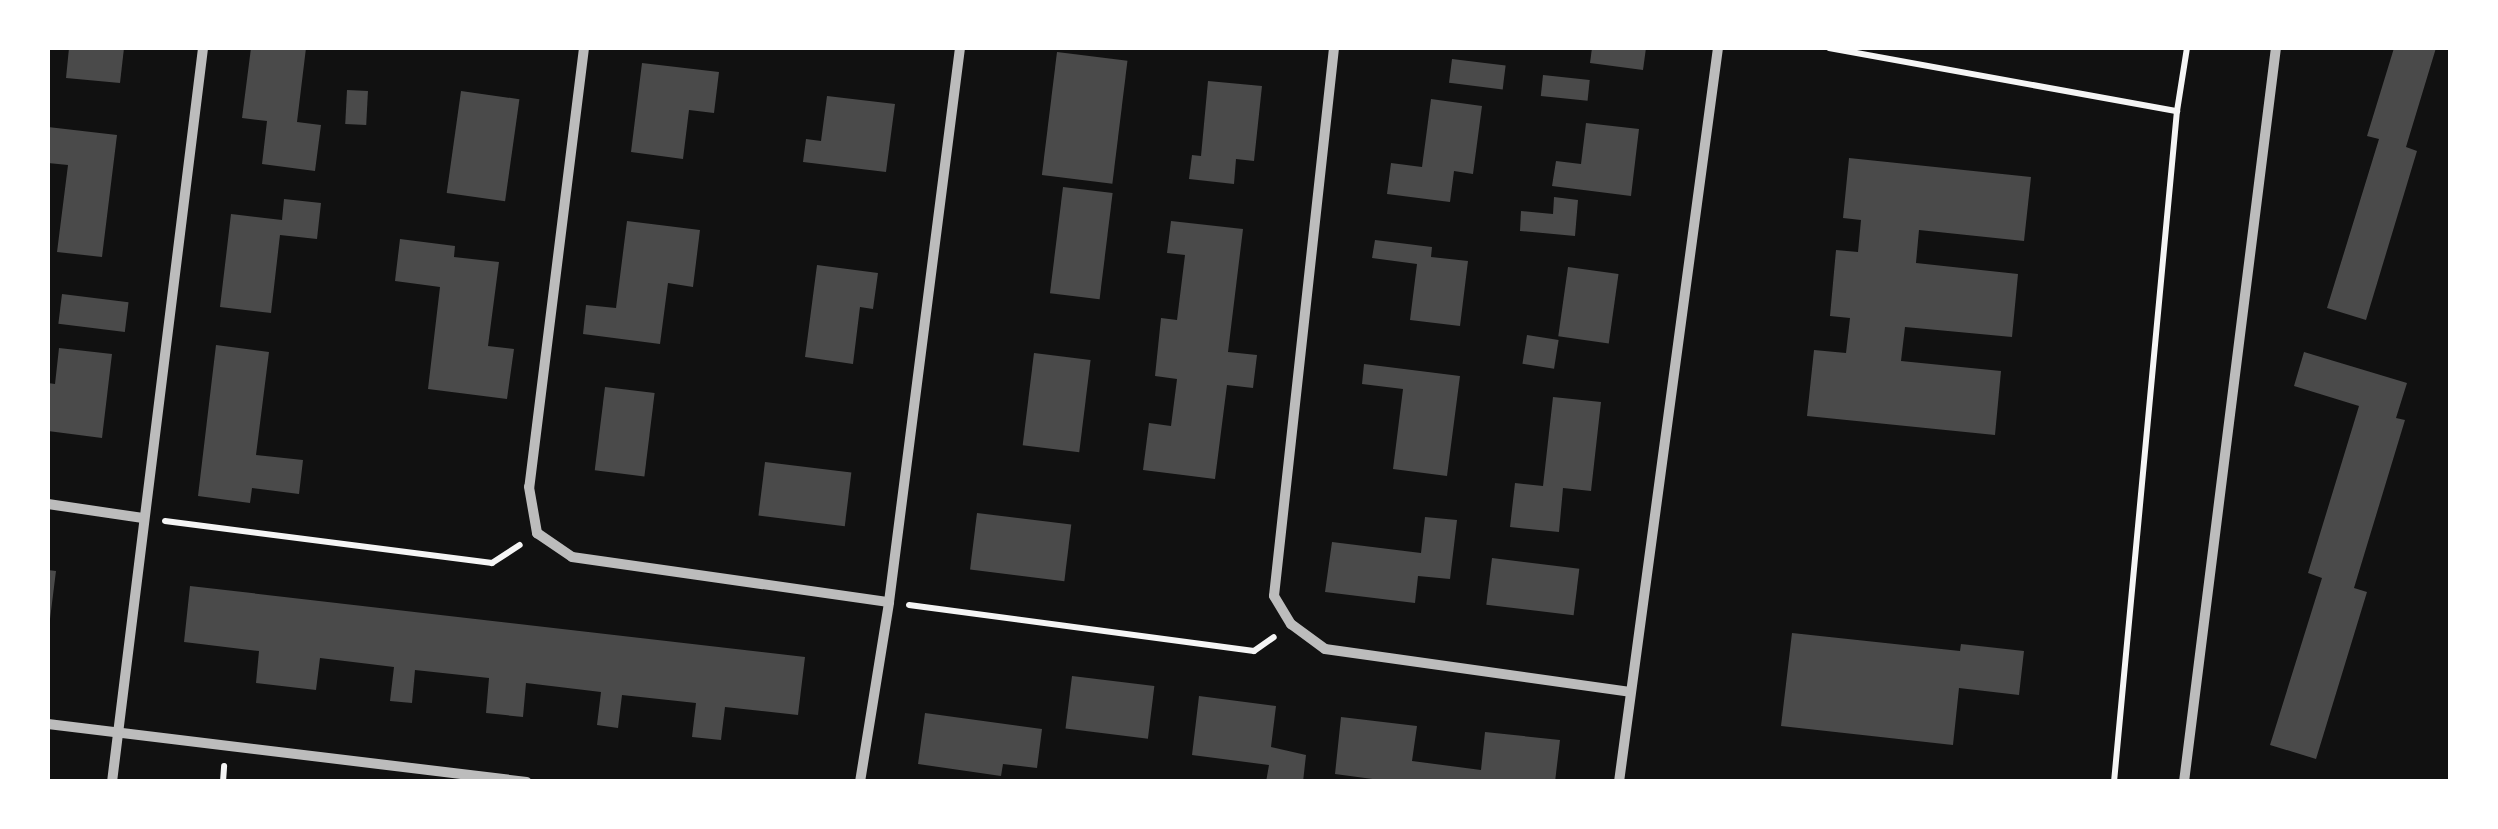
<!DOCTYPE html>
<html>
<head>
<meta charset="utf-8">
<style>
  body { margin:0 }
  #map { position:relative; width:2498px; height:829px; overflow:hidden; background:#111; font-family:Literata,serif }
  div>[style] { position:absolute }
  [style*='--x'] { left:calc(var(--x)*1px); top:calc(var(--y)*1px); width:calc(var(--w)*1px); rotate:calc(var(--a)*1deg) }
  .building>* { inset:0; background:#4a4a4a; transform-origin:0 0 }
  .path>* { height:6px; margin:-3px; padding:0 3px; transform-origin:3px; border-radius:3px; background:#f5f5f5 }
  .minor>* { height:10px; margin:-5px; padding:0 5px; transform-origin:5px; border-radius:5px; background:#bcbcbc }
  span { translate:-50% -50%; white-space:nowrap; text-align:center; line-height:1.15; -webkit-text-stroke:8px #fff; paint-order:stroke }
  .frame { position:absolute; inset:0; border:50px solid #fff; pointer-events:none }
</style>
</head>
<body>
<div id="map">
  <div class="building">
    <div style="clip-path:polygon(69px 48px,124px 48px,120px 83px,66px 78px)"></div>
    <div style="clip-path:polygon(251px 48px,306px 48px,297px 122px,321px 125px,315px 171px,262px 164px,267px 121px,242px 118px)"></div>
    <div style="clip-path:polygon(1592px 48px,1646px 48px,1643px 70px,1590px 63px)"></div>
    <div style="clip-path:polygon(2394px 48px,2436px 48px,2406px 147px,2417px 151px,2366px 320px,2327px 308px,2379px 139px,2367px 136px)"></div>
    <div style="left:1057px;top:52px;width:71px;height:124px;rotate:7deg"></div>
    <div style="left:1452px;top:59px;width:54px;height:24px;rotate:7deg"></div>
    <div style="clip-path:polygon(642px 63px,719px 72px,714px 113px,689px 110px,683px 159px,631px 152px)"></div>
    <div style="left:1543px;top:75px;width:47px;height:21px;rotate:6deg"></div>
    <div style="clip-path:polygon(1208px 81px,1262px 86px,1254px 161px,1236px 159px,1234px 184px,1189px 179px,1192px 155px,1201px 156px)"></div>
    <div style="left:347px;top:90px;width:21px;height:34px;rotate:3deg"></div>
    <div style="left:461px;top:91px;width:59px;height:103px;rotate:8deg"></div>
    <div style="clip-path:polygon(827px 96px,895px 104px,886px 172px,803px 162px,806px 139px,821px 141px)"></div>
    <div style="clip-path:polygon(1431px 99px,1482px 106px,1473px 174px,1454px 171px,1450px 202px,1387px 194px,1391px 163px,1422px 167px)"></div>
    <div style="clip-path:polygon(1586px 123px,1639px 129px,1631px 196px,1552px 186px,1556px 161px,1581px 164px)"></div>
    <div style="clip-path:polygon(48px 127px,117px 135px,102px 257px,57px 252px,68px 165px,48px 163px)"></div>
    <div style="clip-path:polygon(1849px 158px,2031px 177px,2024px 241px,1919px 230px,1916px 263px,2018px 274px,2012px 337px,1905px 327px,1901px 361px,2001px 371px,1995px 435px,1807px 416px,1814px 350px,1846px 353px,1850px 318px,1830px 316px,1836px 250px,1858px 252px,1861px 220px,1843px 218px)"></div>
    <div style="left:1063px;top:187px;width:50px;height:107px;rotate:7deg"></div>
    <div style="clip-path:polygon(1554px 197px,1578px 200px,1575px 236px,1520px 231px,1521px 211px,1553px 214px)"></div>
    <div style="clip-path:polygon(284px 199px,321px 203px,317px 239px,280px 235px,271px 313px,220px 307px,231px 214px,282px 220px)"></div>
    <div style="clip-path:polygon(627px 221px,700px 230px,693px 287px,668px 283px,660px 344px,583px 334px,586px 305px,616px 308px)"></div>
    <div style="clip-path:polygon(1171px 221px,1243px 229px,1228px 352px,1257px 355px,1253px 388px,1227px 385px,1215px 479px,1143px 470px,1149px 423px,1171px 426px,1177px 379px,1155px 376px,1161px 318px,1177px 320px,1185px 255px,1167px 253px)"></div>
    <div style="clip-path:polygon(400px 239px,455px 246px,454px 257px,499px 262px,488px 346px,514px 349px,507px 399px,428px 389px,440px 287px,395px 281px)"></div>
    <div style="clip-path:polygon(1375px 240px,1432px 247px,1431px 257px,1468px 261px,1460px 326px,1410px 320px,1417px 264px,1372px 258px)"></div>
    <div style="clip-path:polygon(817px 265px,878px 273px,873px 309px,860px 307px,853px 364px,805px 357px)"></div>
    <div style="left:1568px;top:267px;width:51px;height:70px;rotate:8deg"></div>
    <div style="left:62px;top:294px;width:67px;height:30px;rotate:7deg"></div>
    <div style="left:1527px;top:335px;width:32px;height:29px;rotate:9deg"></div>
    <div style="clip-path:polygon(216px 345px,269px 352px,256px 455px,303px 460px,299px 494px,252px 488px,250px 503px,198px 496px)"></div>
    <div style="clip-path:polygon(59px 348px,112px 354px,102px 438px,48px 431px,48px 383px,55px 384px)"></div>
    <div style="clip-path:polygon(2304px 352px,2407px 383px,2396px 418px,2405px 420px,2354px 588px,2367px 592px,2316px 759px,2270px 745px,2322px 578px,2308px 573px,2359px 406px,2294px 386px)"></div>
    <div style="left:1034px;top:353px;width:57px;height:93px;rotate:7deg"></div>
    <div style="clip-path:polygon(1364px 364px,1460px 376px,1447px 476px,1393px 469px,1403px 389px,1362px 384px)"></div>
    <div style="left:605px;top:387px;width:50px;height:84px;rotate:7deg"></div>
    <div style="clip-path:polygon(1553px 397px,1601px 402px,1591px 491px,1563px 488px,1559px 532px,1510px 527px,1515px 483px,1543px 486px)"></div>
    <div style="left:765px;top:462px;width:87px;height:54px;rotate:7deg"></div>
    <div style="left:977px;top:513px;width:95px;height:57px;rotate:7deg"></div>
    <div style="clip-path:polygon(1425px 517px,1457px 520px,1450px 579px,1418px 576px,1415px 603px,1325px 592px,1332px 542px,1421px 553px)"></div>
    <div style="left:1492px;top:558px;width:88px;height:47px;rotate:7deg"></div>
    <div style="clip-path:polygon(48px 570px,56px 571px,50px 619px,48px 619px)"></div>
    <div style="clip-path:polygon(190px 586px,805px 657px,798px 715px,725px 707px,721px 740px,692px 737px,696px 703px,622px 695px,618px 728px,597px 725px,601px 692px,526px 683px,523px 717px,486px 713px,489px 678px,415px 670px,412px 703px,390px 701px,394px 667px,320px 658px,316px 690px,256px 683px,259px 651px,184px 642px)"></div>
    <div style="clip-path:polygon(1792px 633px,1960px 651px,1961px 644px,2024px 651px,2019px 695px,1959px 688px,1953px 745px,1781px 726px)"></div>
    <div style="left:1072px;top:676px;width:83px;height:53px;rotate:7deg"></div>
    <div style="clip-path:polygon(1199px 696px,1276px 706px,1271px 747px,1306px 755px,1303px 782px,1266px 782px,1269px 765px,1192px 755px)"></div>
    <div style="clip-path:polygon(925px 713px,1042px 729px,1037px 768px,1003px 764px,1001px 776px,918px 764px)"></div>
    <div style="clip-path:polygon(1341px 717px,1417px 726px,1412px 761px,1481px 770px,1485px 732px,1560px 740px,1555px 782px,1395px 782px,1335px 774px)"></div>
  </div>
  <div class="path">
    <div style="--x:1829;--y:48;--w:354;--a:10.3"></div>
    <div style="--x:165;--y:521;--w:330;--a:7.3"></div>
    <div style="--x:492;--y:563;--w:33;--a:-33"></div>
    <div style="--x:909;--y:605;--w:348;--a:7.6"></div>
    <div style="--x:1254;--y:651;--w:24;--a:-35"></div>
    <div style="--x:223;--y:782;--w:16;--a:-86"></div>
    <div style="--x:2114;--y:782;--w:674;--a:-84.64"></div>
    <div style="--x:2177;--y:111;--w:64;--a:-81"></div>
  </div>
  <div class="minor">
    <div style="--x:584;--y:48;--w:442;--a:97.1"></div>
    <div style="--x:529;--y:487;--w:47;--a:80.1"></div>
    <div style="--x:537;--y:533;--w:42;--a:34.4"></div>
    <div style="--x:572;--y:557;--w:320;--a:8.1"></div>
    <div style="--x:1334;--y:48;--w:551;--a:96.25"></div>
    <div style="--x:1274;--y:596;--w:33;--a:59"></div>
    <div style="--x:1291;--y:624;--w:42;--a:36.3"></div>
    <div style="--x:1325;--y:649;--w:308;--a:8"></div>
    <div style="--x:48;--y:504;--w:96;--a:8.4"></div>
    <div style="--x:48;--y:724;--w:482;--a:6.9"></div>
    <div style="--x:112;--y:782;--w:740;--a:-82.93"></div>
    <div style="--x:860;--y:782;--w:182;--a:-80.8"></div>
    <div style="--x:889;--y:602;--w:559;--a:-82.7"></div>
    <div style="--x:1619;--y:782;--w:741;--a:-82.32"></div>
    <div style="--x:2184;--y:782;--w:740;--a:-82.86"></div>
  </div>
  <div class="frame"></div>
</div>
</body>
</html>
